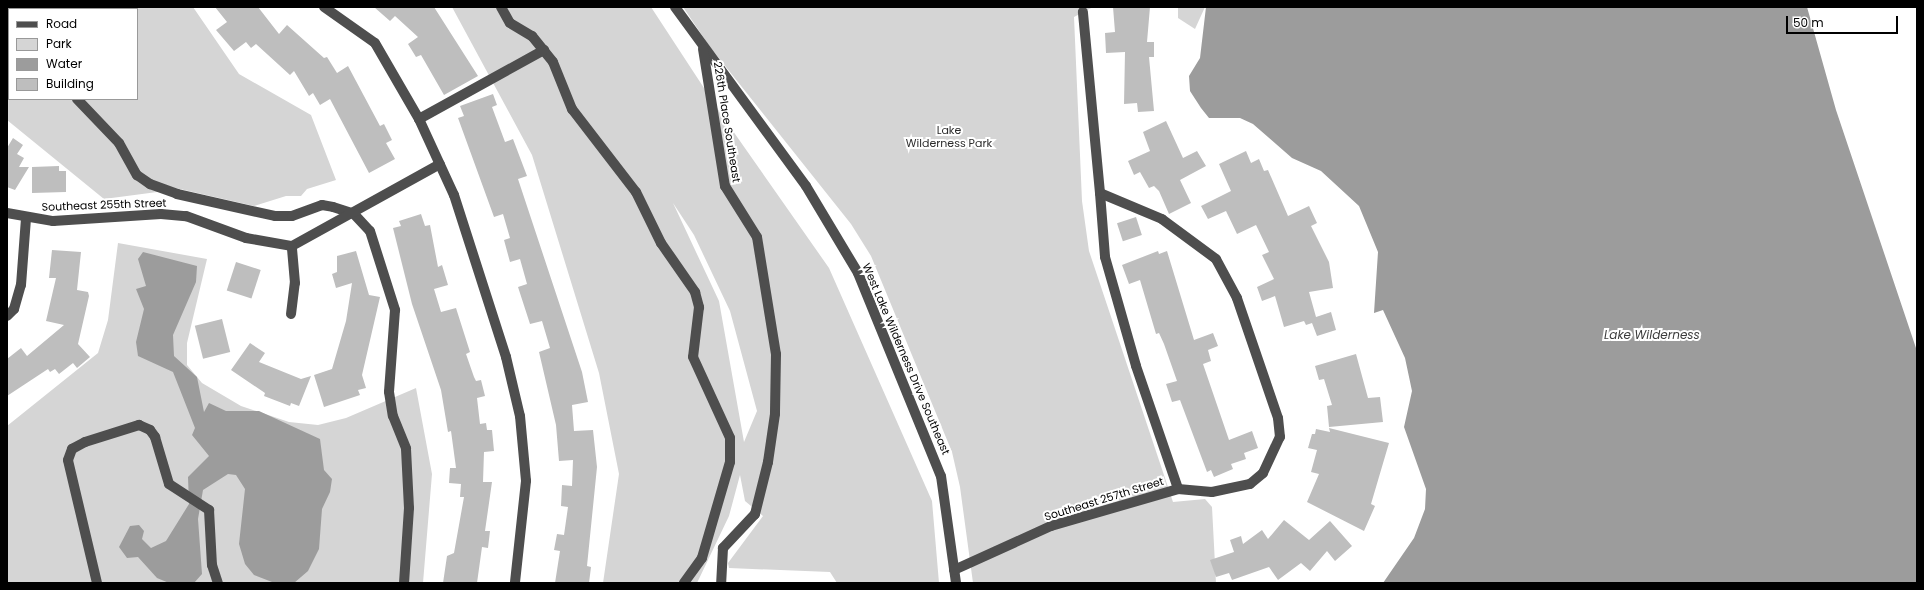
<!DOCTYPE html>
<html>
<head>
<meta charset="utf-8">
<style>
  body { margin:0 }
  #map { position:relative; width:1924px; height:590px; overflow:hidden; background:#fff; font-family:Poppins,sans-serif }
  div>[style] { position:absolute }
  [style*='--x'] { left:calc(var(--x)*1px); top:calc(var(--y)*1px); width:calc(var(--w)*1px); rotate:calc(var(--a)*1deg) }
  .green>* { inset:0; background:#d5d5d5 }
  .water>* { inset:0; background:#9c9c9c }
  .building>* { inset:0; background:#bebebe; transform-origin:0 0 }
  .minor>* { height:10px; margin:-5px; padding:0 5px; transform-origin:5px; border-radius:5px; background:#4e4e4e }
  span { translate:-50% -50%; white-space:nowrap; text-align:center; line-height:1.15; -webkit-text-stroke:4px #fff; paint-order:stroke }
  .street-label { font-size:11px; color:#000 }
  .park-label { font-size:11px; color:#2c2c2c }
  .water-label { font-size:12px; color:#3d3d3d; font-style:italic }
  .frame { position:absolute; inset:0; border:8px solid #000; pointer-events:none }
  .legend { position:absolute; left:8px; top:8px; width:130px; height:92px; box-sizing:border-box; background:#fff; border:1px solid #999; margin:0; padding:5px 7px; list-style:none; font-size:12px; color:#000 }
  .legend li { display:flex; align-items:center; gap:8px; height:20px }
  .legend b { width:20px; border:1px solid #999 }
  .scale { position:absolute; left:1786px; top:16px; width:112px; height:18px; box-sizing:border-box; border:2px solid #000; border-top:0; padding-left:5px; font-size:12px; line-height:14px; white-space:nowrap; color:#000; -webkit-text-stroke:3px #fff; paint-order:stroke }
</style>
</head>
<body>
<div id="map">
  <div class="green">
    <div style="clip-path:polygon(evenodd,7px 7px,193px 7px,239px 74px,311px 115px,336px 180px,307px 189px,301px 196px,286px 196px,254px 206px,180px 189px,104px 199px,7px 120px,7px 7px,9px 9px,137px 9px,137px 99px,9px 99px,9px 9px)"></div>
    <div style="clip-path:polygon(evenodd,452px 7px,651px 7px,721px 114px,829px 268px,932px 501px,939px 583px,837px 583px,830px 572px,729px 568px,728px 563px,763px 516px,745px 501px,740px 475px,729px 516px,697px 583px,603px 583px,619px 474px,599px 373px,532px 155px,452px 7px,673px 203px,694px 235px,730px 311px,757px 411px,744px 442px,719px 301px,673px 203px)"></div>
    <div style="clip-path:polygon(683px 7px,1093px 7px,1074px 17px,1082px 201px,1089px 251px,1173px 502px,1205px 499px,1212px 507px,1216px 583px,973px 583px,960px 487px,952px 452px,871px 256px,851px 224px,710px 47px)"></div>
    <div style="clip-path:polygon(1178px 7px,1205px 7px,1195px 29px,1178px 18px)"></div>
    <div style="clip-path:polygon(118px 243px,207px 259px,187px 343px,187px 365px,202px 383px,241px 406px,289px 422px,318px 425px,346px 418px,416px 388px,432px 474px,423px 583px,7px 583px,7px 426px,98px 353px,108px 320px)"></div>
  </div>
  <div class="water">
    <div style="clip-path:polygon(1206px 7px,1807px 7px,1836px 110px,1917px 351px,1917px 583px,1383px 583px,1414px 538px,1425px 509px,1426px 489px,1404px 427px,1412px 391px,1405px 358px,1383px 310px,1374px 313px,1378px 252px,1359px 206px,1321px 171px,1292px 158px,1253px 124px,1240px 118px,1209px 118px,1201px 108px,1190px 91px,1189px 76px,1200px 58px)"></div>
    <div style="clip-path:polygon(143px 252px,197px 266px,196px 282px,173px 335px,174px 356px,197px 377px,204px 412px,209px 403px,226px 411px,259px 411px,320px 439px,324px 470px,332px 479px,330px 492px,322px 509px,319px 549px,308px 571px,294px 583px,272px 582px,254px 575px,245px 564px,239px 544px,245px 489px,236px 475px,228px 474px,203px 490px,198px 519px,202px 574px,194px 583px,169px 583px,157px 578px,138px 557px,127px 558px,119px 547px,130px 526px,139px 525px,144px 531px,142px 539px,151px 548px,166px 541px,189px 504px,188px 477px,209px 456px,192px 435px,195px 428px,173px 372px,138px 356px,136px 342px,144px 309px,136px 289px,146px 286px,138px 259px)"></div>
  </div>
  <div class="building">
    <div style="clip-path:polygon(215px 7px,258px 7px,279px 34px,287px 25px,324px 58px,327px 57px,337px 73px,348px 66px,380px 126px,384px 124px,392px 140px,386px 143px,395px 159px,369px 173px,330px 99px,320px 105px,313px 93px,309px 96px,294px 71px,290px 75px,256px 44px,251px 48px,246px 42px,234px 51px,216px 30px,227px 22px)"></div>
    <div style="clip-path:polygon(374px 7px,434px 7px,478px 76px,444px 95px,421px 55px,416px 57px,408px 44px,418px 37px,395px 16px,390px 21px)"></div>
    <div style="clip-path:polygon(1113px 7px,1150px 7px,1147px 42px,1154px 42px,1154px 57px,1149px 57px,1154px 111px,1138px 112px,1137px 103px,1124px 104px,1125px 52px,1106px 53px,1105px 33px,1115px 32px)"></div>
    <div style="clip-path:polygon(493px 94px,497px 105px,492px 107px,505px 142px,513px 139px,527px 176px,518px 179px,582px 372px,588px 402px,572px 405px,574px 431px,593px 430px,597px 467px,587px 566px,591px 567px,589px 583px,555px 583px,560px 551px,554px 550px,557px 534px,564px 535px,568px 507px,561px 506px,562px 485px,572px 486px,573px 460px,559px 461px,556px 425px,539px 352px,550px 348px,542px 321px,530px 324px,518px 287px,527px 284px,520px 259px,510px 262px,504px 240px,510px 238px,503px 214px,494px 217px,458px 118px,464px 116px,460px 106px)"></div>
    <div style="clip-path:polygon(1166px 121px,1183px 158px,1197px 151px,1206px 166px,1180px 180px,1191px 203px,1169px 214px,1159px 191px,1154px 186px,1149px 188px,1140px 172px,1134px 175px,1128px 161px,1150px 151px,1143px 132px)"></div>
    <div style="clip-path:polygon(13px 138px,23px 145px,17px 154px,24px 158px,19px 167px,29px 167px,15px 190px,7px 187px,7px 148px)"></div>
    <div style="clip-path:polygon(1246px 151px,1251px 163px,1259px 159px,1264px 171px,1268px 170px,1288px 216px,1309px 206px,1317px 223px,1311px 226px,1329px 262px,1333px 288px,1309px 292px,1316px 317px,1331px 312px,1336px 330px,1317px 336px,1312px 323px,1306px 325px,1304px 321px,1284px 327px,1275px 296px,1262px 301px,1257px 287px,1274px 279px,1262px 255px,1269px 252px,1256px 225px,1237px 234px,1226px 211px,1208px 219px,1201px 206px,1231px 191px,1219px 164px)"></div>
    <div style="clip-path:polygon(59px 166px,59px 171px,66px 171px,66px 192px,32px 193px,32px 167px)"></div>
    <div style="clip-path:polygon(421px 214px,425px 226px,430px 225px,438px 267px,442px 265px,448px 285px,434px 289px,441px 312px,456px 308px,470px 352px,466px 354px,474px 377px,476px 381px,481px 380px,485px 396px,477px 398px,480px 424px,486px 423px,487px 430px,492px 430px,494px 451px,484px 452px,483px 482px,492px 482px,485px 531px,490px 531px,488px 548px,482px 547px,477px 583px,443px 583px,447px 556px,454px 553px,464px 497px,460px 497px,461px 484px,449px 483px,450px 468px,456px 468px,451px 431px,448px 432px,441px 390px,412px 304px,393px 228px,401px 226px,399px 221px)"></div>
    <div style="left:1136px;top:217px;width:19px;height:20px;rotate:72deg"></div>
    <div style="clip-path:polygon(52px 250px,81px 252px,77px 290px,88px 292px,89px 296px,78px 344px,90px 357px,77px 368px,73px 363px,59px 374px,55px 369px,50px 372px,48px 369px,7px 396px,7px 359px,21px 348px,27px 356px,64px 325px,46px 321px,56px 278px,49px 278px)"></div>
    <div style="clip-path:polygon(356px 251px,369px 295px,380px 297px,362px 375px,366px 388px,358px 390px,360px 395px,324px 407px,314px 375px,332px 369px,346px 321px,352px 283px,336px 288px,332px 274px,337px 272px,337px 256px)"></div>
    <div style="clip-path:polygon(1158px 251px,1159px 254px,1167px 251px,1194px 340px,1213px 333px,1218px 346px,1208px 350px,1211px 361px,1203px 364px,1229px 440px,1252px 431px,1258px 448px,1244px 453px,1246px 459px,1231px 464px,1233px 469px,1214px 477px,1211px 470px,1207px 472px,1180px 400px,1172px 402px,1166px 384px,1177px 381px,1164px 344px,1159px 333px,1156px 334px,1140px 280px,1129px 284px,1122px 265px)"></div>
    <div style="left:236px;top:262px;width:26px;height:30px;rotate:18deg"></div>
    <div style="left:222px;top:319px;width:34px;height:28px;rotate:76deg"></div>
    <div style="clip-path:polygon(250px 343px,265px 353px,259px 362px,301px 379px,311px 376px,299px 406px,291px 403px,290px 406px,264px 396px,265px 393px,231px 370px)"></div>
    <div style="clip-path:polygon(1356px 354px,1368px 398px,1380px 397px,1383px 422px,1329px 427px,1327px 406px,1332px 405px,1324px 379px,1319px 380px,1315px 366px)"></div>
    <div style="clip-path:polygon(1329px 428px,1389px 443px,1371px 504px,1375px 506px,1364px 531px,1307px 502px,1319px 474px,1311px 472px,1317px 450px,1308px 448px,1312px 434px,1315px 434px,1316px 429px,1330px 432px)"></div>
    <div style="clip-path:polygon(1284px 520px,1309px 540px,1330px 521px,1352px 546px,1335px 561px,1327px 551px,1310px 571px,1301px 563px,1278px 580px,1269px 567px,1232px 580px,1229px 573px,1216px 577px,1210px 560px,1234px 552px,1230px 540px,1241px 536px,1243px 544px,1262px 530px,1268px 539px)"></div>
  </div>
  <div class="minor">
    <div style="--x:324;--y:7;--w:62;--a:35.2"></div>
    <div style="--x:375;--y:43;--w:88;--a:59.9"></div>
    <div style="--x:419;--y:119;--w:84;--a:65.3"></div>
    <div style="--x:454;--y:195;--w:170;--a:72.2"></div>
    <div style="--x:506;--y:357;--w:61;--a:76.7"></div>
    <div style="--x:520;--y:416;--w:65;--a:84.7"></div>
    <div style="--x:526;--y:481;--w:103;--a:96.2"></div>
    <div style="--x:501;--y:7;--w:18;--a:61"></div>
    <div style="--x:510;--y:23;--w:26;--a:31"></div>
    <div style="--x:532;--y:36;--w:33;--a:51"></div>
    <div style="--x:553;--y:62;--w:51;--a:68"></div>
    <div style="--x:572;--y:109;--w:105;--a:52.4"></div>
    <div style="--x:636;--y:192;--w:57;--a:63.9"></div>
    <div style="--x:661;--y:243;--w:60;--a:55.2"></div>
    <div style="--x:695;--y:292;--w:16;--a:75"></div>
    <div style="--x:699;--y:307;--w:50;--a:96.8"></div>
    <div style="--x:693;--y:357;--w:89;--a:65.4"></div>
    <div style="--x:730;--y:438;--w:24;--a:90"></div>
    <div style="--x:730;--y:462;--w:100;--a:106.3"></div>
    <div style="--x:702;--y:558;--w:31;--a:126"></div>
    <div style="--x:675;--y:7;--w:222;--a:53.8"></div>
    <div style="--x:806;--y:186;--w:101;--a:59.1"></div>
    <div style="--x:858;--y:273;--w:219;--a:67.8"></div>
    <div style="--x:941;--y:476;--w:108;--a:82"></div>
    <div style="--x:7;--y:19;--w:12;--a:-81"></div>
    <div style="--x:7;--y:29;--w:3;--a:45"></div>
    <div style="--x:703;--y:49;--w:139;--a:80.9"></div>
    <div style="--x:725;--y:186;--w:60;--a:57.9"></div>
    <div style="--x:757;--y:237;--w:119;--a:80.8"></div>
    <div style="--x:776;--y:354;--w:60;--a:91"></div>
    <div style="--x:775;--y:414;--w:49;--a:98.3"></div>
    <div style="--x:768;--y:462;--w:54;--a:104"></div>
    <div style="--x:755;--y:514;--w:47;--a:133.3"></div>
    <div style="--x:723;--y:548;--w:35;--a:93"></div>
    <div style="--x:77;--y:99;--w:61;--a:46.3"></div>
    <div style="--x:119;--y:143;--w:37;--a:61"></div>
    <div style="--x:137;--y:175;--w:16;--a:35"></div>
    <div style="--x:150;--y:184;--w:29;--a:20"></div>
    <div style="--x:177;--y:194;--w:100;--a:12.7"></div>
    <div style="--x:275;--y:216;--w:17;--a:0"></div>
    <div style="--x:292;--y:216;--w:32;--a:-20"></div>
    <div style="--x:322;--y:205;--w:11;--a:10"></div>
    <div style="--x:333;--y:207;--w:22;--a:18"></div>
    <div style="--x:354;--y:214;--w:23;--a:47"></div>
    <div style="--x:370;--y:231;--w:83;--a:72.4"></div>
    <div style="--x:395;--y:310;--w:82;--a:94.2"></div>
    <div style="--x:389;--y:392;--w:24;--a:81"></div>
    <div style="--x:393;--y:416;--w:35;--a:68"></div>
    <div style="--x:406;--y:449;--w:59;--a:87.1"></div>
    <div style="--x:409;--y:508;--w:75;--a:93.8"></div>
    <div style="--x:419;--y:119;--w:143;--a:-28.9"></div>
    <div style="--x:1100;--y:193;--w:64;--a:85.5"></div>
    <div style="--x:1105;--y:257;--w:113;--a:74.1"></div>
    <div style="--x:1136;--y:366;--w:130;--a:71.1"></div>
    <div style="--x:7;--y:213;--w:47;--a:9.9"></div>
    <div style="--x:53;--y:221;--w:108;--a:-3.7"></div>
    <div style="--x:161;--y:214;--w:25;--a:5"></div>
    <div style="--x:186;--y:216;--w:64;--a:20.1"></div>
    <div style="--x:246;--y:238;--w:47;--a:9.9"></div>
    <div style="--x:292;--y:246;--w:169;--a:-29"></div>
    <div style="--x:291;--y:314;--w:31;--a:-83"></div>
    <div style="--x:295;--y:283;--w:37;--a:-95"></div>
    <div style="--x:7;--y:316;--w:10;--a:-45"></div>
    <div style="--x:14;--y:309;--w:25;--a:-74"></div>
    <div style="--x:21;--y:285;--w:66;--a:-85.7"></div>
    <div style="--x:954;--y:570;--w:107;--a:-24.4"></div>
    <div style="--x:1051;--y:526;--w:132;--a:-16.2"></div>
    <div style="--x:1178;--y:489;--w:34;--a:5"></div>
    <div style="--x:1212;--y:492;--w:39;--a:-12"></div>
    <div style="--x:1250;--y:484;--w:17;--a:-40"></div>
    <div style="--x:1263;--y:473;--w:40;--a:-65"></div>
    <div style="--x:1280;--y:437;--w:19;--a:-96"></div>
    <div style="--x:1278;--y:418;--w:127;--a:-108.9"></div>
    <div style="--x:1237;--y:298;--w:44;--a:-118.3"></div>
    <div style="--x:1216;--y:259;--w:67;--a:-143.5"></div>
    <div style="--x:1162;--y:219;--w:67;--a:-157.2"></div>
    <div style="--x:1100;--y:193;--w:182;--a:-95.4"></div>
    <div style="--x:97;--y:583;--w:126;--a:-103.3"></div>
    <div style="--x:68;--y:460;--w:12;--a:-70"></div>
    <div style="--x:72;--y:449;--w:15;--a:-28"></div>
    <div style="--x:85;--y:442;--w:57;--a:-17.5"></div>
    <div style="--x:139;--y:425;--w:12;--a:24"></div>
    <div style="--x:150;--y:430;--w:9;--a:54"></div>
    <div style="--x:155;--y:437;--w:49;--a:73.4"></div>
    <div style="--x:169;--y:484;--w:48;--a:33"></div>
    <div style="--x:209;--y:510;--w:55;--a:86.9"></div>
    <div style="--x:212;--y:565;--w:19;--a:72"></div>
  </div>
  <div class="street-label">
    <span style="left:727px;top:122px;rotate:81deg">226th Place Southeast</span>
    <span style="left:104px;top:205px;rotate:-2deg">Southeast 255th Street</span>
    <span style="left:906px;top:359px;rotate:67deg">West Lake Wilderness Drive Southeast</span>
    <span style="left:1104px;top:499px;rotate:-17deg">Southeast 257th Street</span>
  </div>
  <div class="park-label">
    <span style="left:949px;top:137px">Lake<br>Wilderness Park</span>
  </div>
  <div class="water-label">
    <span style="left:1652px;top:335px">Lake Wilderness</span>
  </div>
  <div class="frame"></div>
  <ul class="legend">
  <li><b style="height:5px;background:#4e4e4e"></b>Road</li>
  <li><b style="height:11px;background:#d5d5d5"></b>Park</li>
  <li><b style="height:11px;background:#9c9c9c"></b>Water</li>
  <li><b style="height:11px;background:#bebebe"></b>Building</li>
  </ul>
  <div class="scale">50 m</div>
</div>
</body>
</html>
